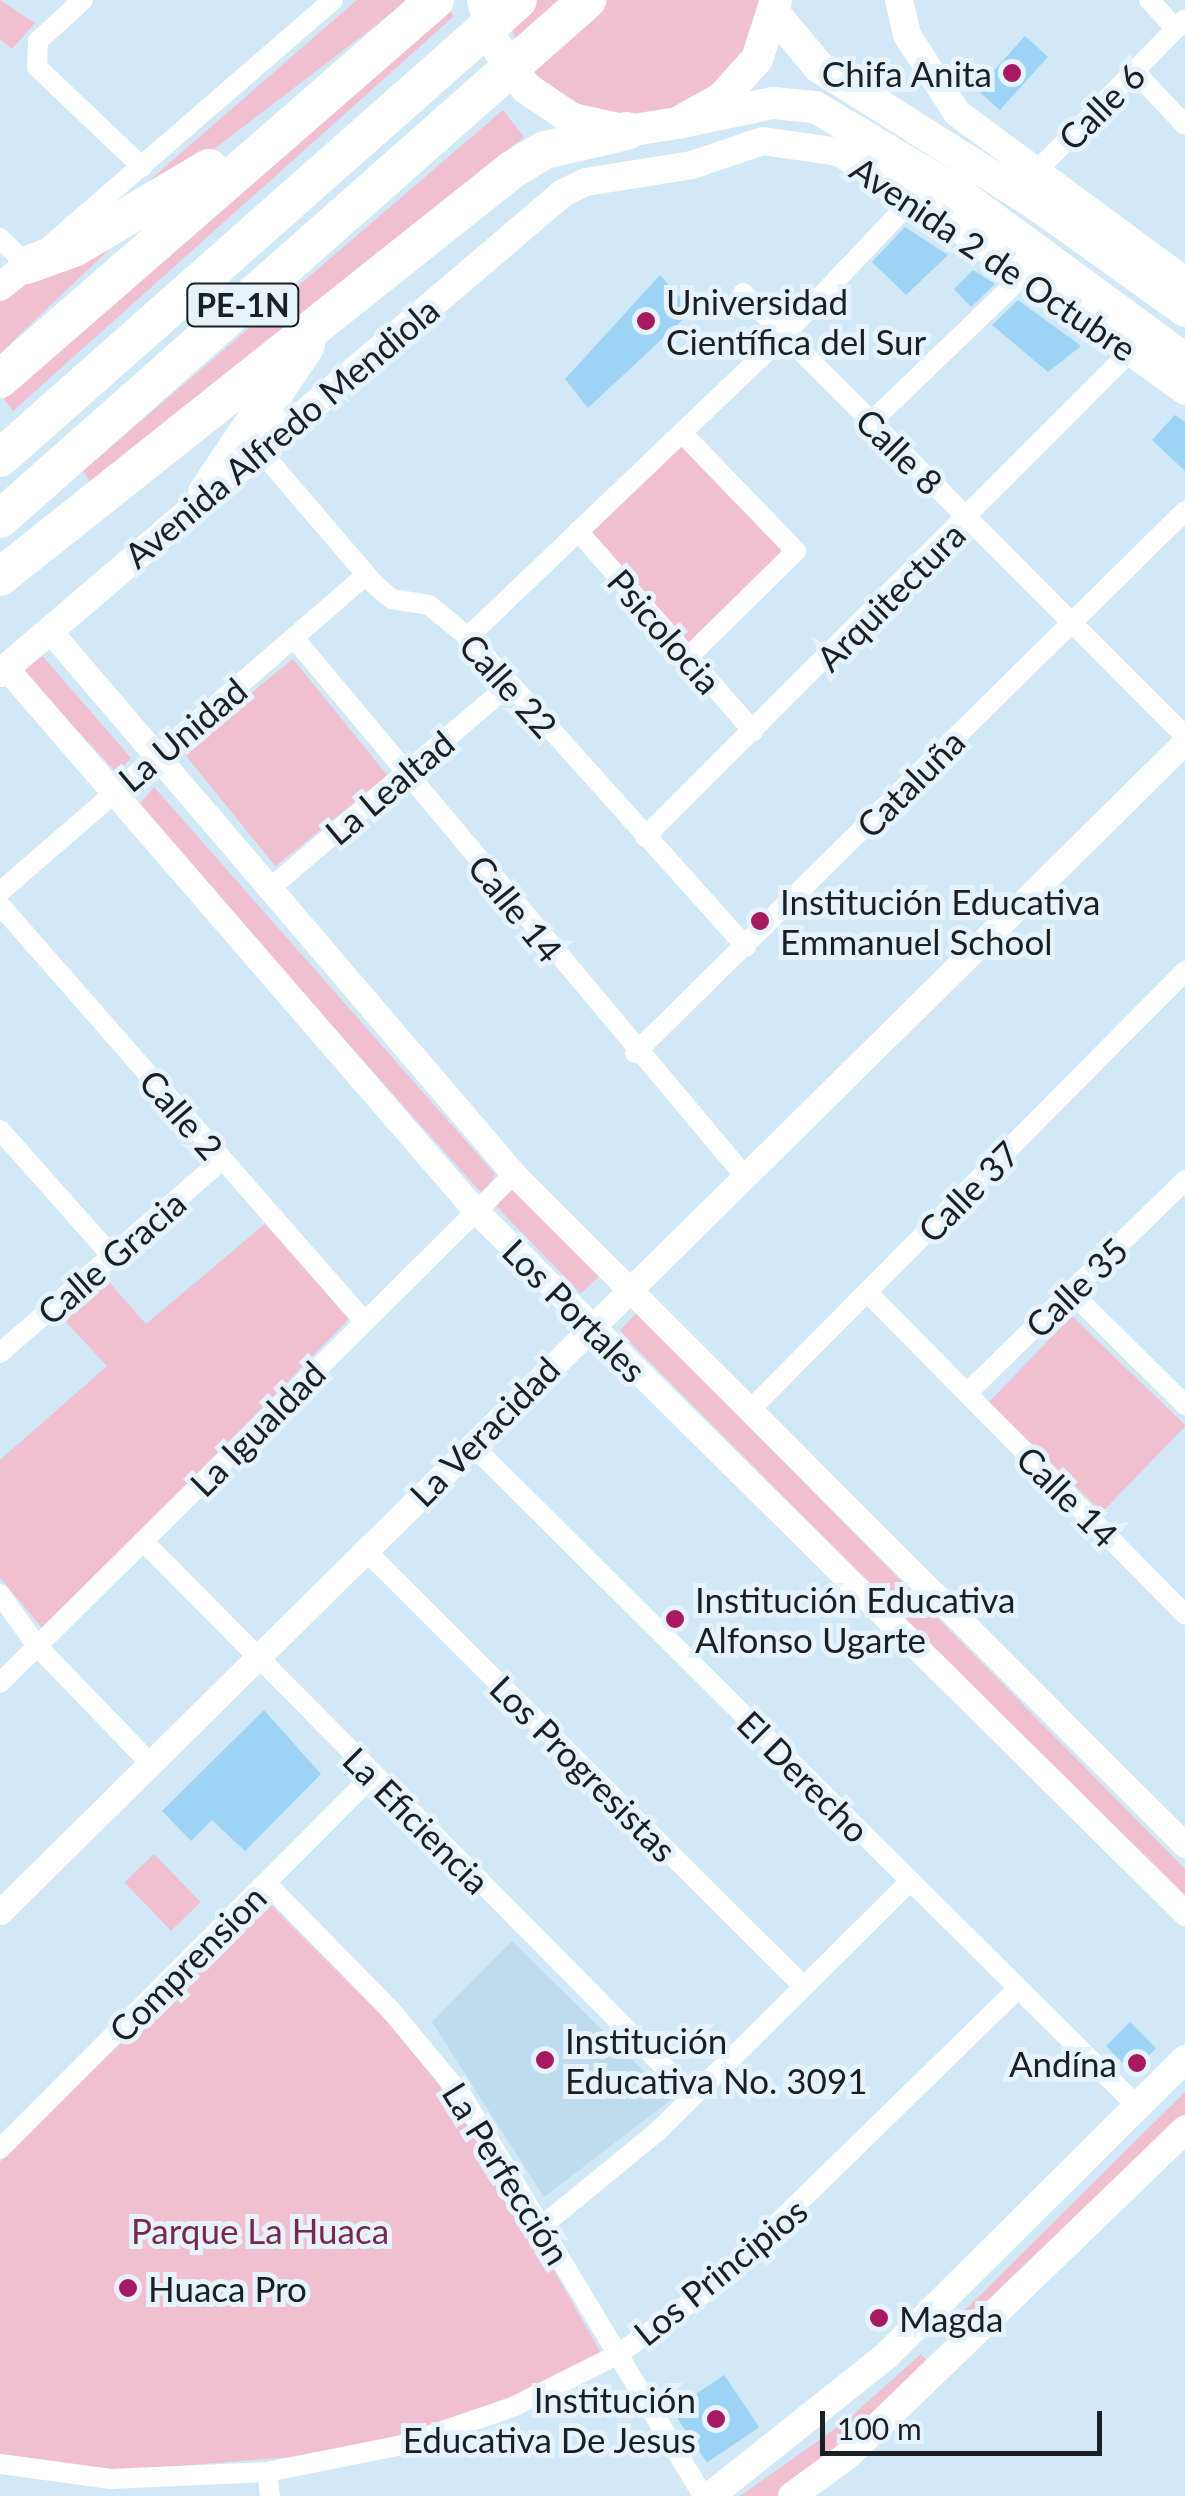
<!DOCTYPE html>
<html>
<head>
<meta charset="utf-8">
<style>
  body { margin:0 }
  #map { position:relative; width:1185px; height:2496px; overflow:hidden; background:#d1e8f6; font-family:Lato,sans-serif }
  div>[style] { position:absolute }
  [style*='--x'] { left:calc(var(--x)*1px); top:calc(var(--y)*1px); width:calc(var(--w)*1px); rotate:calc(var(--a)*1deg) }
  .built>* { inset:0; background:#bedcee }
  .green>* { inset:0; background:#f0bfd0; transform-origin:0 0 }
  .building>* { inset:0; background:#9dd4f6; transform-origin:0 0 }
  .minor>* { height:20px; margin:-10px; padding:0 10px; transform-origin:10px; border-radius:10px; background:#fff }
  .tertiary>* { height:25px; margin:-12.5px; padding:0 12.5px; transform-origin:12.5px; border-radius:12.5px; background:#fff }
  .secondary>* { height:28px; margin:-14px; padding:0 14px; transform-origin:14px; border-radius:14px; background:#fff }
  .primary>* { height:32px; margin:-16px; padding:0 16px; transform-origin:16px; border-radius:16px; background:#fff }
  .motorway>* { height:38px; margin:-19px; padding:0 19px; transform-origin:19px; border-radius:19px; background:#fff }
  .dots>* { width:28px; height:28px; translate:-50% -50%; box-sizing:border-box; border:5px solid #e6f3fc; border-radius:50% }
  span { translate:-50% -50%; white-space:nowrap; text-align:center; line-height:1.15; -webkit-text-stroke:10px #e6f3fc; paint-order:stroke }
  .shield-label span { padding:2px 8px; background:#e6f3fc; border:2px solid; border-radius:8px; -webkit-text-stroke-width:0 }
  .shield-label { font-size:32px; color:#182025; font-weight:700 }
  .poi-label { font-size:35px; color:#182025 }
  .right { translate:-100% -50%; text-align:right }
  .left { translate:0 -50%; text-align:left }
  .street-label { font-size:35px; color:#182025 }
  .park-label { font-size:35px; color:#7a274c }
  .scale { position:absolute; left:820px; top:2411px; width:282px; height:45px; box-sizing:border-box; border:5px solid #182025; border-top:0; padding-left:12px; font-size:30px; line-height:35px; white-space:nowrap; color:#182025; -webkit-text-stroke:8px #e6f3fc; paint-order:stroke }
</style>
</head>
<body>
<div id="map">
  <div class="built">
    <div style="clip-path:polygon(512px 1941px,672px 2099px,544px 2197px,432px 2022px)"></div>
  </div>
  <div class="green">
    <div style="clip-path:polygon(0 0,35px 23px,12px 49px,0 39px)"></div>
    <div style="clip-path:polygon(357px 0,409px 0,197px 162px,127px 200px)"></div>
    <div style="clip-path:polygon(500px 0,762px 0,748px 46px,721px 80px,685px 105px,643px 115px,599px 112px,558px 95px,526px 65px)"></div>
    <div style="clip-path:polygon(447px 7px,454px 16px,13px 411px,4px 399px)"></div>
    <div style="clip-path:polygon(503px 110px,524px 137px,91px 483px,83px 471px)"></div>
    <div style="clip-path:polygon(156px 205px,16px 338px,0 355px,0 299px)"></div>
    <div style="left:682px;top:440px;width:155px;height:134px;rotate:47deg"></div>
    <div style="clip-path:polygon(39px 652px,131px 758px,117px 773px,20px 669px)"></div>
    <div style="left:293px;top:659px;width:150px;height:144px;rotate:51deg"></div>
    <div style="clip-path:polygon(154px 787px,495px 1174px,484px 1196px,137px 807px)"></div>
    <div style="left:514px;top:1187px;width:123px;height:26px;rotate:46deg"></div>
    <div style="clip-path:polygon(265px 1224px,349px 1319px,44px 1630px,0 1578px,0 1460px,107px 1366px,65px 1321px,109px 1282px,146px 1324px)"></div>
    <div style="clip-path:polygon(637px 1313px,1185px 1869px,1185px 1900px,626px 1338px,620px 1330px)"></div>
    <div style="left:1072px;top:1316px;width:158px;height:120px;rotate:44deg"></div>
    <div style="left:154px;top:1854px;width:67px;height:41px;rotate:46deg"></div>
    <div style="clip-path:polygon(266px 1900px,412px 2046px,493px 2164px,600px 2351px,594px 2361px,471px 2417px,340px 2453px,117px 2471px,0 2455px,0 2162px)"></div>
    <div style="clip-path:polygon(1185px 2092px,1185px 2120px,948px 2343px,945px 2330px)"></div>
    <div style="clip-path:polygon(921px 2354px,935px 2370px,784px 2496px,740px 2496px,846px 2421px)"></div>
  </div>
  <div class="building">
    <div style="left:1025px;top:36px;width:31px;height:72px;rotate:42deg"></div>
    <div style="clip-path:polygon(905px 227px,948px 255px,906px 295px,872px 262px)"></div>
    <div style="clip-path:polygon(973px 270px,995px 284px,971px 307px,954px 289px)"></div>
    <div style="clip-path:polygon(660px 275px,692px 311px,588px 408px,565px 379px)"></div>
    <div style="clip-path:polygon(1018px 300px,1081px 346px,1048px 372px,992px 325px)"></div>
    <div style="clip-path:polygon(1175px 415px,1185px 422px,1185px 471px,1152px 440px)"></div>
    <div style="clip-path:polygon(264px 1710px,321px 1774px,245px 1851px,212px 1820px,191px 1841px,162px 1811px)"></div>
    <div style="left:1130px;top:2022px;width:37px;height:34px;rotate:45deg"></div>
    <div style="left:724px;top:2375px;width:63px;height:63px;rotate:56deg"></div>
  </div>
  <div class="minor">
    <div style="--x:83;--y:0;--w:61;--a:137.7"></div>
    <div style="--x:38;--y:41;--w:26;--a:92"></div>
    <div style="--x:37;--y:67;--w:145;--a:43.6"></div>
    <div style="--x:1149;--y:0;--w:38;--a:47"></div>
    <div style="--x:1136;--y:73;--w:71;--a:46.7"></div>
    <div style="--x:1029;--y:179;--w:223;--a:-45.7"></div>
    <div style="--x:0;--y:238;--w:38;--a:45"></div>
    <div style="--x:27;--y:265;--w:405;--a:-40.9"></div>
    <div style="--x:743;--y:293;--w:626;--a:45.06"></div>
    <div style="--x:871;--y:422;--w:214;--a:-43.9"></div>
    <div style="--x:682;--y:433;--w:164;--a:46"></div>
    <div style="--x:796;--y:551;--w:151;--a:135.5"></div>
    <div style="--x:258;--y:448;--w:179;--a:49.5"></div>
    <div style="--x:374;--y:584;--w:23;--a:40"></div>
    <div style="--x:392;--y:599;--w:37;--a:9"></div>
    <div style="--x:429;--y:605;--w:50;--a:39.4"></div>
    <div style="--x:468;--y:637;--w:416;--a:48.1"></div>
    <div style="--x:578;--y:531;--w:266;--a:48.8"></div>
    <div style="--x:468;--y:637;--w:437;--a:-43.7"></div>
    <div style="--x:784;--y:335;--w:190;--a:-46.5"></div>
    <div style="--x:294;--y:638;--w:699;--a:50.05"></div>
    <div style="--x:645;--y:837;--w:687;--a:-45"></div>
    <div style="--x:268;--y:890;--w:318;--a:-40.4"></div>
    <div style="--x:0;--y:892;--w:483;--a:-40.9"></div>
    <div style="--x:0;--y:905;--w:554;--a:48.8"></div>
    <div style="--x:635;--y:1053;--w:772;--a:-44.58"></div>
    <div style="--x:0;--y:1130;--w:169;--a:48.4"></div>
    <div style="--x:867;--y:1292;--w:453;--a:45.4"></div>
    <div style="--x:1071;--y:1292;--w:161;--a:44.7"></div>
    <div style="--x:0;--y:1353;--w:294;--a:-41"></div>
    <div style="--x:967;--y:1393;--w:305;--a:-44.3"></div>
    <div style="--x:750;--y:1410;--w:618;--a:-45.26"></div>
    <div style="--x:471;--y:1444;--w:940;--a:44.83"></div>
    <div style="--x:143;--y:1541;--w:781;--a:45.26"></div>
    <div style="--x:364;--y:1549;--w:619;--a:44.87"></div>
    <div style="--x:0;--y:1594;--w:64;--a:54.6"></div>
    <div style="--x:37;--y:1646;--w:161;--a:46"></div>
    <div style="--x:0;--y:1683;--w:723;--a:-44.72"></div>
    <div style="--x:267;--y:1884;--w:173;--a:45.5"></div>
    <div style="--x:388;--y:2007;--w:116;--a:50.3"></div>
    <div style="--x:462;--y:2096;--w:467;--a:58.9"></div>
    <div style="--x:0;--y:2149;--w:527;--a:-45.08"></div>
    <div style="--x:542;--y:2226;--w:149;--a:-39.3"></div>
    <div style="--x:657;--y:2132;--w:357;--a:-44.7"></div>
    <div style="--x:0;--y:2464;--w:112;--a:7.7"></div>
    <div style="--x:111;--y:2479;--w:156;--a:-2.6"></div>
    <div style="--x:267;--y:2472;--w:138;--a:-11.3"></div>
    <div style="--x:402;--y:2445;--w:120;--a:-19"></div>
    <div style="--x:515;--y:2406;--w:114;--a:-26.6"></div>
    <div style="--x:617;--y:2355;--w:115;--a:-35.5"></div>
    <div style="--x:711;--y:2288;--w:429;--a:-44.3"></div>
    <div style="--x:267;--y:2472;--w:24;--a:83"></div>
  </div>
  <div class="tertiary">
    <div style="--x:49;--y:630;--w:716;--a:49.48"></div>
    <div style="--x:514;--y:1174;--w:949;--a:45"></div>
    <div style="--x:6;--y:668;--w:718;--a:49.12"></div>
    <div style="--x:476;--y:1211;--w:998;--a:44.72"></div>
    <div style="--x:0;--y:1912;--w:1665;--a:-44.64"></div>
  </div>
  <div class="secondary">
    <div style="--x:899;--y:0;--w:36;--a:77"></div>
    <div style="--x:907;--y:35;--w:93;--a:57.3"></div>
    <div style="--x:957;--y:113;--w:283;--a:36.4"></div>
    <div style="--x:0;--y:287;--w:35;--a:-39"></div>
    <div style="--x:0;--y:673;--w:740;--a:-40.45"></div>
    <div style="--x:563;--y:193;--w:25;--a:-26"></div>
    <div style="--x:586;--y:182;--w:107;--a:-9.1"></div>
    <div style="--x:692;--y:165;--w:75;--a:-18.7"></div>
    <div style="--x:763;--y:141;--w:76;--a:8.3"></div>
    <div style="--x:838;--y:152;--w:89;--a:30.3"></div>
    <div style="--x:915;--y:197;--w:332;--a:35.7"></div>
    <div style="--x:710;--y:2496;--w:226;--a:-38.5"></div>
    <div style="--x:887;--y:2355;--w:420;--a:-44.8"></div>
    <div style="--x:792;--y:2496;--w:69;--a:-36.2"></div>
    <div style="--x:848;--y:2455;--w:469;--a:-44"></div>
  </div>
  <div class="primary">
    <div style="--x:483;--y:0;--w:44;--a:75.7"></div>
    <div style="--x:494;--y:43;--w:55;--a:54.6"></div>
    <div style="--x:526;--y:88;--w:55;--a:34"></div>
    <div style="--x:572;--y:119;--w:56;--a:12.3"></div>
    <div style="--x:627;--y:131;--w:51;--a:-9.1"></div>
    <div style="--x:677;--y:123;--w:51;--a:-29.1"></div>
    <div style="--x:722;--y:98;--w:52;--a:-48.1"></div>
    <div style="--x:757;--y:59;--w:62;--a:-72.1"></div>
    <div style="--x:774;--y:13;--w:70;--a:50.2"></div>
    <div style="--x:819;--y:67;--w:258;--a:32.3"></div>
    <div style="--x:1037;--y:205;--w:182;--a:35.6"></div>
    <div style="--x:677;--y:123;--w:98;--a:-11.8"></div>
    <div style="--x:773;--y:103;--w:42;--a:5.4"></div>
    <div style="--x:815;--y:107;--w:168;--a:30.8"></div>
    <div style="--x:959;--y:193;--w:280;--a:36.3"></div>
  </div>
  <div class="motorway">
    <div style="--x:27;--y:265;--w:50;--a:-19.9"></div>
    <div style="--x:74;--y:248;--w:157;--a:-30.7"></div>
    <div style="--x:0;--y:379;--w:577;--a:-41.06"></div>
    <div style="--x:0;--y:458;--w:691;--a:-41.48"></div>
    <div style="--x:207;--y:493;--w:178;--a:-56.2"></div>
    <div style="--x:0;--y:519;--w:784;--a:-41.48"></div>
    <div style="--x:0;--y:577;--w:655;--a:-38.5"></div>
    <div style="--x:513;--y:169;--w:37;--a:-31"></div>
    <div style="--x:545;--y:150;--w:84;--a:-13"></div>
  </div>
  <div class="dots">
    <div style="left:1012px;top:73px;background:#a51a61"></div>
    <div style="left:646px;top:321px;background:#a51a61"></div>
    <div style="left:760px;top:921px;background:#a51a61"></div>
    <div style="left:675px;top:1619px;background:#a51a61"></div>
    <div style="left:545px;top:2060px;background:#a51a61"></div>
    <div style="left:1137px;top:2063px;background:#a51a61"></div>
    <div style="left:128px;top:2288px;background:#a51a61"></div>
    <div style="left:879px;top:2318px;background:#a51a61"></div>
    <div style="left:716px;top:2419px;background:#a51a61"></div>
  </div>
  <div class="shield-label">
    <span style="left:243px;top:305px">PE-1N</span>
  </div>
  <div class="poi-label">
    <span class="right" style="left:992px;top:73px">Chifa Anita</span>
    <span class="left" style="left:666px;top:321px">Universidad<br>Científica del Sur</span>
    <span class="left" style="left:780px;top:921px">Institución Educativa<br>Emmanuel School</span>
    <span class="left" style="left:695px;top:1619px">Institución Educativa<br>Alfonso Ugarte</span>
    <span class="left" style="left:565px;top:2060px">Institución<br>Educativa No. 3091</span>
    <span class="right" style="left:1117px;top:2063px">Andína</span>
    <span class="left" style="left:148px;top:2288px">Huaca Pro</span>
    <span class="left" style="left:899px;top:2318px">Magda</span>
    <span class="right" style="left:696px;top:2419px">Institución<br>Educativa De Jesus</span>
  </div>
  <div class="street-label">
    <span style="left:1101px;top:106px;rotate:-45deg">Calle 6</span>
    <span style="left:994px;top:258px;rotate:34deg">Avenida 2 de Octubre</span>
    <span style="left:281px;top:432px;rotate:-40deg">Avenida Alfredo Mendiola</span>
    <span style="left:900px;top:451px;rotate:45deg">Calle 8</span>
    <span style="left:890px;top:596px;rotate:-45deg">Arquitectura</span>
    <span style="left:665px;top:631px;rotate:49deg">Psicolocia</span>
    <span style="left:509px;top:685px;rotate:48deg">Calle 22</span>
    <span style="left:182px;top:734px;rotate:-40deg">La Unidad</span>
    <span style="left:910px;top:783px;rotate:-45deg">Cataluña</span>
    <span style="left:389px;top:787px;rotate:-40deg">La Lealtad</span>
    <span style="left:516px;top:908px;rotate:51deg">Calle 14</span>
    <span style="left:182px;top:1114px;rotate:49deg">Calle 2</span>
    <span style="left:968px;top:1191px;rotate:-45deg">Calle 37</span>
    <span style="left:111px;top:1257px;rotate:-41deg">Calle Gracia</span>
    <span style="left:1076px;top:1287px;rotate:-44deg">Calle 35</span>
    <span style="left:575px;top:1310px;rotate:45deg">Los Portales</span>
    <span style="left:257px;top:1428px;rotate:-45deg">La Igualdad</span>
    <span style="left:484px;top:1431px;rotate:-45deg">La Veracidad</span>
    <span style="left:1068px;top:1496px;rotate:45deg">Calle 14</span>
    <span style="left:584px;top:1768px;rotate:45deg">Los Progresistas</span>
    <span style="left:804px;top:1776px;rotate:45deg">El Derecho</span>
    <span style="left:417px;top:1820px;rotate:45deg">La Eficiencia</span>
    <span style="left:187px;top:1963px;rotate:-45deg">Comprension</span>
    <span style="left:507px;top:2173px;rotate:58deg">La Perfección</span>
    <span style="left:720px;top:2271px;rotate:-39deg">Los Principios</span>
  </div>
  <div class="park-label">
    <span style="left:260px;top:2230px">Parque La Huaca</span>
  </div>
  <div class="scale">100 m</div>
</div>
</body>
</html>
